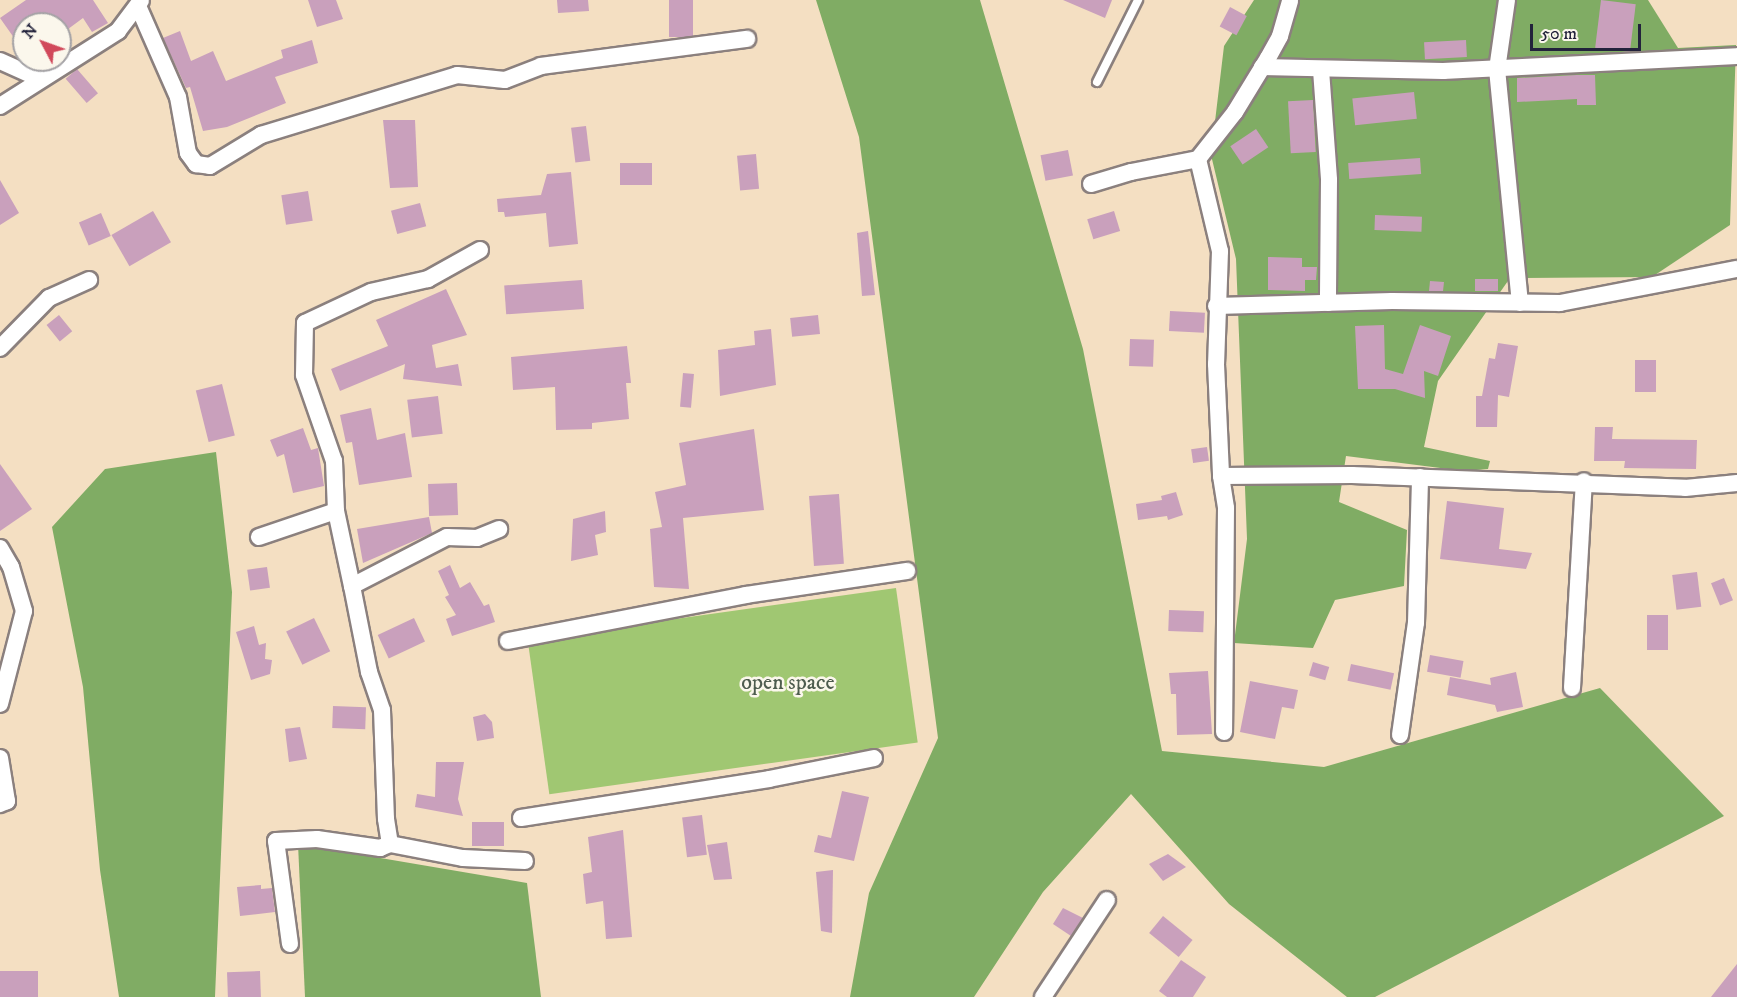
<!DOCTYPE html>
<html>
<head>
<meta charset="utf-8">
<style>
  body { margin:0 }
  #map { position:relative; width:1737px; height:997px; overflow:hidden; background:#f4dfc2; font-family:"IM FELL DW Pica",serif }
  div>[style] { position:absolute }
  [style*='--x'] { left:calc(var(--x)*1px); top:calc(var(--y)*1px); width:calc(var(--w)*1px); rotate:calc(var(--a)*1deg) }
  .green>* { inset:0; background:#a0c772; transform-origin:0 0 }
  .forest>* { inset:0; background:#80ac64 }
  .building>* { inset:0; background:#c9a0bc; transform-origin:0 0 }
  .roads { filter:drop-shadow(2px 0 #8b807e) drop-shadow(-2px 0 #8b807e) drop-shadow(0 2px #8b807e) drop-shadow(0 -2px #8b807e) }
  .lane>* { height:8px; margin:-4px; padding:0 4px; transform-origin:4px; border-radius:4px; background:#fff }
  .street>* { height:16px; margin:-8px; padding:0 8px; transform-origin:8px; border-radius:8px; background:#fff }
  span { translate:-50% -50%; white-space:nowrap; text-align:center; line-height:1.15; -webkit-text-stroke:5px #fbf7ec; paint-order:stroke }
  .park-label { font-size:22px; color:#4e5c4e }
  .north { position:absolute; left:12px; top:12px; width:60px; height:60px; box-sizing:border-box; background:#fbf7ec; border:2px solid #a4a2a5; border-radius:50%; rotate:311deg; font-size:16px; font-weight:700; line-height:24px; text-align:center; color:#22223b }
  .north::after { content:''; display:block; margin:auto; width:21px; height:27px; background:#d1495b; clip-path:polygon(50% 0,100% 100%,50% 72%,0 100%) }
  .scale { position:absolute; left:1530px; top:24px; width:111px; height:27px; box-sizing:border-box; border:3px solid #22223b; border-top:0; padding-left:8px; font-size:18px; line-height:21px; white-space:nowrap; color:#22223b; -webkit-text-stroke:4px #fbf7ec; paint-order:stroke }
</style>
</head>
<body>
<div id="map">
  <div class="green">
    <div style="left:896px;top:588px;width:156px;height:372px;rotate:82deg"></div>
  </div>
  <div class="forest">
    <div style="clip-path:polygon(816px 0,980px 0,1083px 349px,1162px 751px,1324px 767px,1600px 688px,1724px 816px,1375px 997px,1347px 997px,1229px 904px,1131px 794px,1043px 892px,974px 997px,850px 997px,869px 893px,938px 738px,859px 137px)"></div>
    <div style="clip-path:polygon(1254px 0,1648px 0,1678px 48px,1736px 45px,1730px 225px,1652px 277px,1510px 278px,1438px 381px,1424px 447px,1490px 461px,1488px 469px,1464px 471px,1346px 456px,1339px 502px,1407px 530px,1404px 586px,1335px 600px,1313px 648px,1234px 643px,1247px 539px,1236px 259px,1211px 155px,1224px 46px)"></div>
    <div style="clip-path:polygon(216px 452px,232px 592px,215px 997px,119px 997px,100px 870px,83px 687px,52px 527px,105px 469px)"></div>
    <div style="clip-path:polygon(298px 844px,527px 883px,541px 997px,305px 997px)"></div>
  </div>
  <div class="building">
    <div style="clip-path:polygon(26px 0,93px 0,108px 23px,92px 32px,83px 18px,60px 35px,60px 24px,24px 24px,24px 52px,0 18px)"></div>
    <div style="clip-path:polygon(308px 0,336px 0,343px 19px,317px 27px)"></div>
    <div style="clip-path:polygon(557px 0,588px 0,589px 11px,558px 13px)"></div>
    <div style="left:669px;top:0;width:24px;height:37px"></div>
    <div style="clip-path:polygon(1063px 0,1112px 0,1105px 18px)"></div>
    <div style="left:1601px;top:0;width:35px;height:48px;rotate:7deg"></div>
    <div style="left:1230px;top:7px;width:19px;height:22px;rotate:28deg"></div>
    <div style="clip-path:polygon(180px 31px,191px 61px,213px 51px,226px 81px,283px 58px,281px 50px,312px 40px,318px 63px,275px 77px,286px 103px,227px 127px,203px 131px,190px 87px,186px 88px,163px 38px)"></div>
    <div style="left:1466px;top:40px;width:17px;height:42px;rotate:87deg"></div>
    <div style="left:77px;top:69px;width:32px;height:15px;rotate:49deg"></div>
    <div style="clip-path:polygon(1577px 75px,1595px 75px,1596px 105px,1577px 105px,1577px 99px,1517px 102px,1517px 78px)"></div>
    <div style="left:1414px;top:92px;width:27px;height:62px;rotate:84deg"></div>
    <div style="left:1313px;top:100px;width:52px;height:25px;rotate:87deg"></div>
    <div style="clip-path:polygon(383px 120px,415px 120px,418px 187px,390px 188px)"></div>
    <div style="left:586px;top:126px;width:35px;height:15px;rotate:83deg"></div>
    <div style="left:1256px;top:129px;width:22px;height:31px;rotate:56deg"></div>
    <div style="left:1068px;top:150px;width:26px;height:28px;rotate:79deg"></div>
    <div style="left:756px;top:154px;width:35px;height:19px;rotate:85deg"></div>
    <div style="left:1420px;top:158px;width:16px;height:72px;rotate:86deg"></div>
    <div style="left:652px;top:163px;width:22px;height:32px;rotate:90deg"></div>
    <div style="clip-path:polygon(571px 172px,578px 244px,549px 247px,546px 213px,505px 217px,504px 212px,498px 212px,497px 199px,541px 195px,547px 174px)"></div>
    <div style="clip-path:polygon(0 180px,19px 213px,0 225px)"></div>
    <div style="left:308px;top:191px;width:30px;height:27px;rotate:81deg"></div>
    <div style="left:420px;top:203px;width:24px;height:30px;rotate:75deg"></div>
    <div style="left:153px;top:211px;width:36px;height:48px;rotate:60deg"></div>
    <div style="left:1114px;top:211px;width:21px;height:28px;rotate:73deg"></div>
    <div style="left:101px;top:213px;width:25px;height:24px;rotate:67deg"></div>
    <div style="left:1375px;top:215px;width:47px;height:15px;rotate:2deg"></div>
    <div style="clip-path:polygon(868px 231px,875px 295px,862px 296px,857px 233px)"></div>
    <div style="clip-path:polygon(1268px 257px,1302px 258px,1302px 267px,1317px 267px,1316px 280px,1305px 280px,1305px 291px,1268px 290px)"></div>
    <div style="left:1475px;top:279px;width:23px;height:12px"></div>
    <div style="left:582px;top:280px;width:29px;height:78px;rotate:86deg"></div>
    <div style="clip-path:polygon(1430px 281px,1444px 282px,1443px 291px,1429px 291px)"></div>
    <div style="clip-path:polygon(446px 289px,467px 335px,432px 345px,436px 368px,458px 364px,462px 386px,403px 379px,405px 364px,340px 391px,331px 369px,388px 346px,376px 320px)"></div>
    <div style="left:1170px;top:311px;width:35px;height:20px;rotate:3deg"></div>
    <div style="left:59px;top:315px;width:21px;height:16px;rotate:51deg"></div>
    <div style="left:818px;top:315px;width:19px;height:28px;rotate:84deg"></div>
    <div style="clip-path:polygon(1384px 325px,1385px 369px,1403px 374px,1420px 325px,1451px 336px,1438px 376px,1424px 371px,1425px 398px,1395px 389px,1358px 389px,1355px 326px)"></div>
    <div style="clip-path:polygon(771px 329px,776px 385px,720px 396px,718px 350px,755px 345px,754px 331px)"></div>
    <div style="left:1130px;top:339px;width:24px;height:27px;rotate:2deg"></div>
    <div style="clip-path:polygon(1498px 343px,1518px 346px,1509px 397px,1498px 395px,1497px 427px,1476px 427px,1476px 396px,1482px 396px,1489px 358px,1495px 359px)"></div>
    <div style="clip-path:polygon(627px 346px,631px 383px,626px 383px,629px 419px,592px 423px,592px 429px,556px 430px,555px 387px,513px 390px,511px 357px)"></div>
    <div style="left:1635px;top:360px;width:21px;height:32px"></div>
    <div style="left:683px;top:373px;width:11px;height:34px;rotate:5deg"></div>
    <div style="left:222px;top:384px;width:53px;height:27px;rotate:76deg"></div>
    <div style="left:438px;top:396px;width:38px;height:31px;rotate:83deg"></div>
    <div style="clip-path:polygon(371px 408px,377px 440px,405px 433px,412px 477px,359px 485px,352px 442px,346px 443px,340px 415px)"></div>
    <div style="clip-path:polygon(1595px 427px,1613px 427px,1612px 439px,1697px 440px,1696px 469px,1624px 468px,1625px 461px,1594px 461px)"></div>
    <div style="clip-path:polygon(303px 428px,311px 450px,318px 448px,324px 486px,293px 493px,284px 454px,277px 457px,270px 440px)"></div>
    <div style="clip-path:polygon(754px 429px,764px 510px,683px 518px,689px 589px,654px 587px,650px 529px,662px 527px,655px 492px,686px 485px,679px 443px)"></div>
    <div style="left:1207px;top:447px;width:14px;height:16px;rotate:82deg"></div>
    <div style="clip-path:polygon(0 464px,32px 509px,0 531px)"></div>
    <div style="left:457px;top:483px;width:32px;height:29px;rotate:88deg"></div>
    <div style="clip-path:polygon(1176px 492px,1183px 515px,1168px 520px,1167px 516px,1138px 520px,1136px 504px,1162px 500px,1161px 496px)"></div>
    <div style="left:839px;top:494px;width:70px;height:30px;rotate:86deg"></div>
    <div style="clip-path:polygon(1447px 501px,1504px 508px,1499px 549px,1532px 553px,1526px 569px,1440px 559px)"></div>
    <div style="clip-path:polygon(605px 511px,606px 532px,595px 535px,598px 555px,571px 561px,573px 519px)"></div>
    <div style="clip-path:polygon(429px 517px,432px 533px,363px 563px,357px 529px)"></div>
    <div style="clip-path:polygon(450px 565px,460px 588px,470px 582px,484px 606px,489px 604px,495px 622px,452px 636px,446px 619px,456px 615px,445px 597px,449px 595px,438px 571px)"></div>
    <div style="left:267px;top:567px;width:21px;height:20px;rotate:82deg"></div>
    <div style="left:1697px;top:572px;width:35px;height:25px;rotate:83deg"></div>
    <div style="left:1724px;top:578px;width:24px;height:14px;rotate:68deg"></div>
    <div style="left:1169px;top:610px;width:35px;height:21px;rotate:2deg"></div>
    <div style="left:1647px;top:615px;width:21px;height:35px"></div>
    <div style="left:314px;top:618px;width:37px;height:31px;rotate:64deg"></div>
    <div style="left:414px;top:618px;width:26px;height:40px;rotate:65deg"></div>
    <div style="clip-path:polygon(254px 626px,259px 645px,266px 643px,265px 659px,272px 660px,270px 674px,251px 680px,236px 632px)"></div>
    <div style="left:1430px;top:655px;width:34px;height:17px;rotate:10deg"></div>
    <div style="left:1313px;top:662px;width:17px;height:14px;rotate:17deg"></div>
    <div style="left:1351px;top:664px;width:44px;height:17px;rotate:12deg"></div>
    <div style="clip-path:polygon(1208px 671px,1212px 734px,1177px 735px,1176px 694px,1171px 694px,1169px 673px)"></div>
    <div style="clip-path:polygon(1516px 672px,1523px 707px,1497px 712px,1495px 705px,1447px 695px,1450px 677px,1491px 685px,1490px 678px)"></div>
    <div style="clip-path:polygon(1250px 681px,1298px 690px,1294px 709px,1282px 707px,1275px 739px,1240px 732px)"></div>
    <div style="left:333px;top:706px;width:33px;height:22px;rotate:2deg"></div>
    <div style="clip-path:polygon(485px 714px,492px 722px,494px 738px,477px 741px,473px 717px)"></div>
    <div style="clip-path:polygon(300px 727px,307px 759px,289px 762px,285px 729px)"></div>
    <div style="clip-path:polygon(436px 762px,464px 762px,458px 799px,463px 816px,415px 807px,417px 794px,435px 797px)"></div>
    <div style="clip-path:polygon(842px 791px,869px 797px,854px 861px,814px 852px,818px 835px,831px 838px)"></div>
    <div style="left:702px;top:815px;width:40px;height:20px;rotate:83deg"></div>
    <div style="left:504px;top:822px;width:24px;height:32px;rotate:90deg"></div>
    <div style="clip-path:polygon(623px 830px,632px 937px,606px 939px,603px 901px,586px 904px,583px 874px,592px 872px,588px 837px)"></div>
    <div style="clip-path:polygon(727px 842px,732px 879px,714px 880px,707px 845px)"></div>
    <div style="clip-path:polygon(1168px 854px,1186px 867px,1163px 881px,1149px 864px)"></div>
    <div style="clip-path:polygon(833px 870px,832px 933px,821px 931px,816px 872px)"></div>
    <div style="clip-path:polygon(261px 885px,261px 889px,272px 888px,275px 912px,240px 916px,237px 887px)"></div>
    <div style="clip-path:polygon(1063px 908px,1083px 918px,1071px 936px,1053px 924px)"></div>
    <div style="left:1163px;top:916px;width:38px;height:22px;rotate:39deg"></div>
    <div style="clip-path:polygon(1181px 960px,1206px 977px,1193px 997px,1167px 997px,1159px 991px)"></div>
    <div style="clip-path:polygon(1737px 964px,1737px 997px,1711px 997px)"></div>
    <div style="left:38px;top:971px;width:26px;height:38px;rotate:90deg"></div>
    <div style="left:260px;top:971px;width:26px;height:33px;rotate:88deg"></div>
  </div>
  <div class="roads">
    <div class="lane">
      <div style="--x:1097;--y:82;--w:92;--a:-63.4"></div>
    </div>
    <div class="street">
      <div style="--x:1507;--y:0;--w:70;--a:98.2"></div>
      <div style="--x:1497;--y:69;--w:235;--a:84.4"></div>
      <div style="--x:138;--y:6;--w:99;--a:66.3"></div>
      <div style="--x:178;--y:97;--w:57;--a:79.9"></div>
      <div style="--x:188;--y:153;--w:14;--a:54"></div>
      <div style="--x:196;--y:164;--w:14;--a:8"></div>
      <div style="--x:210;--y:166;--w:60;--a:-31.3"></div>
      <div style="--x:261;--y:135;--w:205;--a:-17"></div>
      <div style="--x:457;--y:75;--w:48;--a:5.9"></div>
      <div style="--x:505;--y:80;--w:39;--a:-21"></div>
      <div style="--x:541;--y:66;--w:208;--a:-7.5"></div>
      <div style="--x:0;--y:61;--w:44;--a:24.2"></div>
      <div style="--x:1262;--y:67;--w:181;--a:1.3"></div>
      <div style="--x:1443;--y:71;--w:294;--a:-2.9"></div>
      <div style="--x:1321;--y:70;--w:110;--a:85.8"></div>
      <div style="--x:1329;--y:180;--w:123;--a:90.5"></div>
      <div style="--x:0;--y:106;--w:140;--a:-32.4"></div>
      <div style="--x:118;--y:31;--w:38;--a:-53"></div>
      <div style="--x:1198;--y:159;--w:95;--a:76.6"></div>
      <div style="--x:1220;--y:251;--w:113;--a:92"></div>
      <div style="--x:1216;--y:364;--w:112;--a:87.4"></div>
      <div style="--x:1221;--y:476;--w:32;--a:81"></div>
      <div style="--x:1226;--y:508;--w:224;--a:90.5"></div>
      <div style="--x:1091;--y:184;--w:42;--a:-16.7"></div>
      <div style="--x:1131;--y:172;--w:68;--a:-11"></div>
      <div style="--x:1198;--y:159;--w:60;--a:-51.8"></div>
      <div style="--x:1235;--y:112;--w:63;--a:-58.6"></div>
      <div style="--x:1268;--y:58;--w:25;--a:-61"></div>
      <div style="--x:1280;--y:36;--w:37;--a:-74"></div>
      <div style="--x:480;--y:250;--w:60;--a:150.9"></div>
      <div style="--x:428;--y:279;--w:58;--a:167.2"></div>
      <div style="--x:371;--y:292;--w:73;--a:154.8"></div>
      <div style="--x:305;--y:323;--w:52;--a:91.1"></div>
      <div style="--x:304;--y:375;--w:91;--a:70.8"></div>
      <div style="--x:334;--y:461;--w:50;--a:87.7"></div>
      <div style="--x:336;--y:511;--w:77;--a:78"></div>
      <div style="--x:352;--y:586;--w:107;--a:-27.3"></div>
      <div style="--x:447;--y:537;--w:30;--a:2"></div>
      <div style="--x:477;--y:538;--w:24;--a:-22"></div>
      <div style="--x:1216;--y:306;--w:176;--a:-1.6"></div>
      <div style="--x:1392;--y:301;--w:168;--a:0.7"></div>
      <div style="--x:1560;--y:303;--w:180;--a:-10.9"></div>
      <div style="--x:0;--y:348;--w:70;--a:-45.6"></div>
      <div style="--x:49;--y:298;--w:44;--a:-24.2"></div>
      <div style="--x:1221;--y:476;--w:131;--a:-0.4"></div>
      <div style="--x:1352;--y:475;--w:333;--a:2.2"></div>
      <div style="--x:1685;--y:488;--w:52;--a:-5.5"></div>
      <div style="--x:259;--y:537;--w:81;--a:-18.7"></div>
      <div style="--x:0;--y:548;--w:22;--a:60"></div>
      <div style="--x:11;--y:567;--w:46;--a:73.5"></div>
      <div style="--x:24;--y:611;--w:96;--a:104.5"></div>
      <div style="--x:352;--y:586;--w:88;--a:78.8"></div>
      <div style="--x:369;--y:672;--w:40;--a:71.1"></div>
      <div style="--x:382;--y:710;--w:109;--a:87.9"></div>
      <div style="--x:386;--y:819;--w:25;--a:81"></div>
      <div style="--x:390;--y:844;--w:74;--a:10.9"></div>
      <div style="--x:463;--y:858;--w:62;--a:2.8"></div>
      <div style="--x:508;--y:641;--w:242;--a:-10.9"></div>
      <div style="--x:746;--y:595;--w:163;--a:-8.5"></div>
      <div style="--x:1572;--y:688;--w:207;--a:-86.7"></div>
      <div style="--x:1400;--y:735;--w:113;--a:-81.9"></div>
      <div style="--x:1416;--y:623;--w:146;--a:-88.4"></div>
      <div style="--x:0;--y:758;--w:44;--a:80.8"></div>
      <div style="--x:7;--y:801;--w:8;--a:157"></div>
      <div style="--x:521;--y:818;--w:251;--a:-8.9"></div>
      <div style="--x:769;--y:779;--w:107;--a:-11.3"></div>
      <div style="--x:290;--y:944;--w:104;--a:-97.7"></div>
      <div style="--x:276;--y:841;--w:41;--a:-2.8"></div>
      <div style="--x:317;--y:839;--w:64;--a:8.1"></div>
      <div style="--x:380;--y:848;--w:11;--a:-22"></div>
      <div style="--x:1043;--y:997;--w:116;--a:-56.6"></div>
    </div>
  </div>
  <div class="park-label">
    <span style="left:788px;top:683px">open space</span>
  </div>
  <div class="north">N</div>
  <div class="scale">50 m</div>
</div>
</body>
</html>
